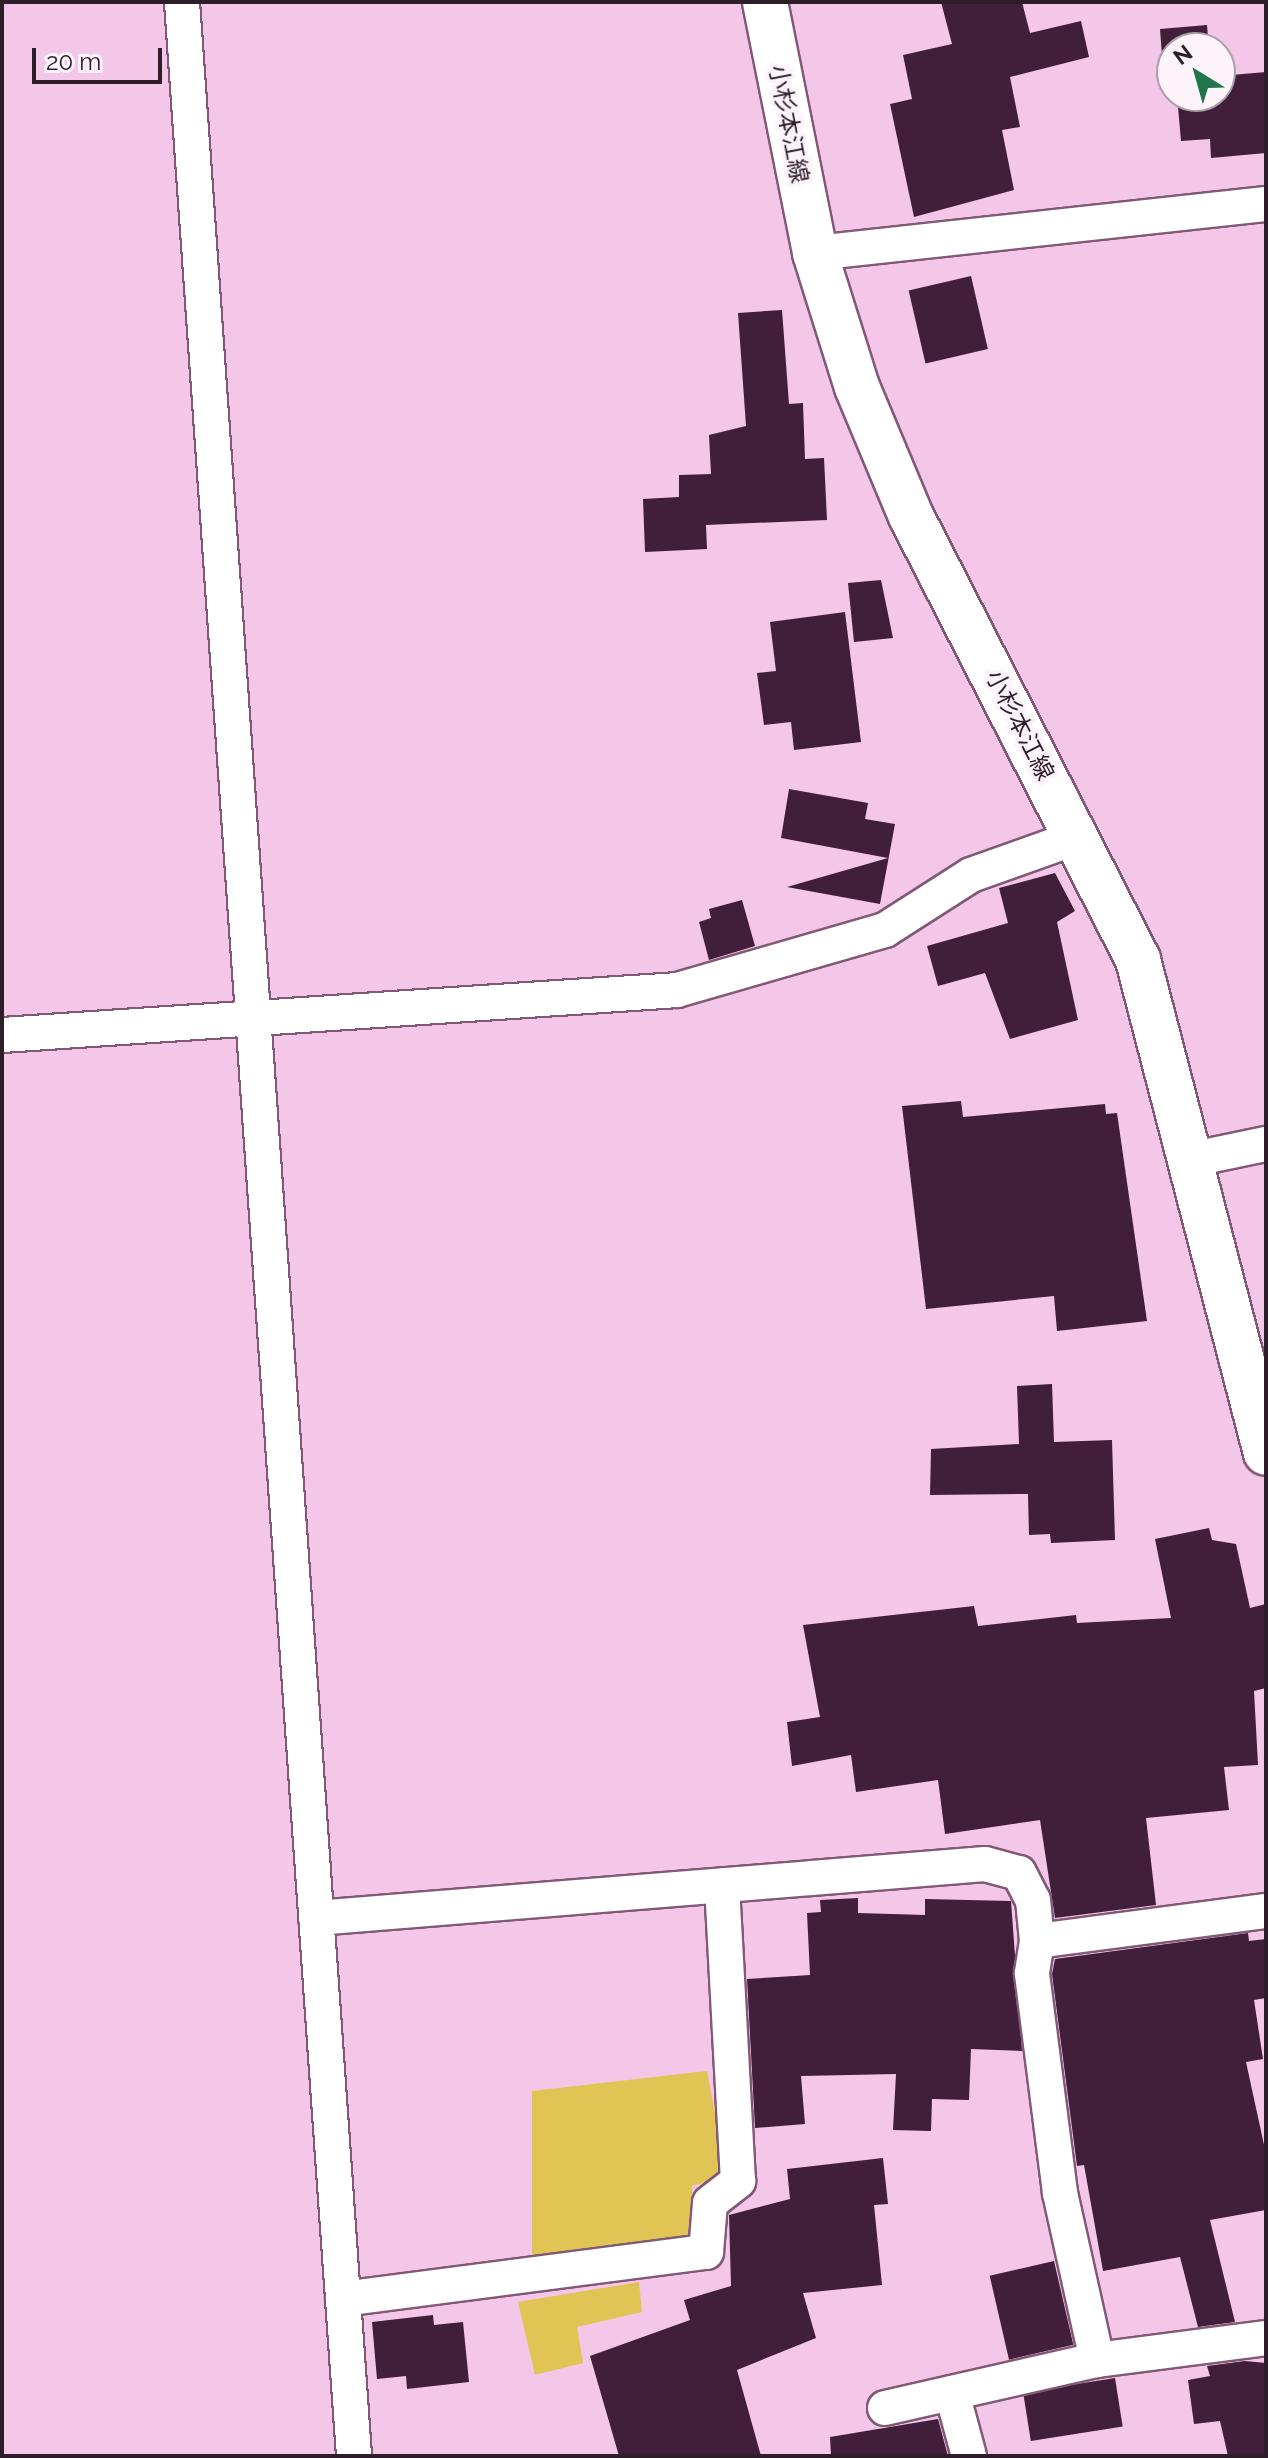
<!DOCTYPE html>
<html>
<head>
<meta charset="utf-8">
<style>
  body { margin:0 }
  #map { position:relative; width:1268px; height:2458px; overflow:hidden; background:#f4c6e8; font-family:Raleway,"Noto Sans JP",sans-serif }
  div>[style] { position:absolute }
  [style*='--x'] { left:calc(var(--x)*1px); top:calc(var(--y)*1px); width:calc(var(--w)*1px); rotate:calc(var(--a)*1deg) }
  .green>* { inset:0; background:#e0c454 }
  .building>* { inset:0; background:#411e3a; transform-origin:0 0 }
  .roads { filter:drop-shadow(2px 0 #815977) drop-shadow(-2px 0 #815977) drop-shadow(0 2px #815977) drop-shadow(0 -2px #815977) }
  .minor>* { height:34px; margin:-17px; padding:0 17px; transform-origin:17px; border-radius:17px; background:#fff }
  .secondary>* { height:44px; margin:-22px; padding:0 22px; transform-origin:22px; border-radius:22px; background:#fff }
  span { translate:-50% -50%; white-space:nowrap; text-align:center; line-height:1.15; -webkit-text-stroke:8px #fdf4fb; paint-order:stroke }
  .street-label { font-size:24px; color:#2e1e2a }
  .frame { position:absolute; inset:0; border:4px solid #2e1e2a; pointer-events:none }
  .north { position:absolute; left:1156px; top:32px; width:80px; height:80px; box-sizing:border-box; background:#fdf4fb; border:2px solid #aa9ea7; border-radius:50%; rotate:323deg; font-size:22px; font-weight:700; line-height:32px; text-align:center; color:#2e1e2a }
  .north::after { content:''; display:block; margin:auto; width:28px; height:36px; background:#217649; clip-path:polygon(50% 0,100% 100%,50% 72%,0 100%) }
  .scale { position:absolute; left:32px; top:48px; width:130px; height:36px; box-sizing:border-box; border:4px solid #2e1e2a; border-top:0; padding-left:10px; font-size:24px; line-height:28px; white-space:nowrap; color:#2e1e2a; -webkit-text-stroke:6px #fdf4fb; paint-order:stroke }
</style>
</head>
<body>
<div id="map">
  <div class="green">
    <div style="clip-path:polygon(707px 2071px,727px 2176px,692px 2186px,695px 2237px,532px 2258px,532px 2091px)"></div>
    <div style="clip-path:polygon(639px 2282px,642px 2312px,577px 2327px,583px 2363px,535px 2375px,518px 2302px)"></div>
  </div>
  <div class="building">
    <div style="clip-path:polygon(941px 2px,1022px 2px,1030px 33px,1081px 21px,1089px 57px,1010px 77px,1020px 127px,1002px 130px,1014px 190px,914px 217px,890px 104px,912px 99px,903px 55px,952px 44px)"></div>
    <div style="clip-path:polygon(1207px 25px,1209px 48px,1172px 48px,1172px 82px,1164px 83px,1160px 29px)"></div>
    <div style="clip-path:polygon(1266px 72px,1266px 153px,1211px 158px,1210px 139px,1181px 141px,1177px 96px,1220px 96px,1220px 76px)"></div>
    <div style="left:971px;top:276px;width:75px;height:64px;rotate:77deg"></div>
    <div style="clip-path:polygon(782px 310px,789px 404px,803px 403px,805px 459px,824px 458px,827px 520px,706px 525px,707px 549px,645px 552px,643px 499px,679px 497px,679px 475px,711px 474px,709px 435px,746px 426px,738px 313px)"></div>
    <div style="clip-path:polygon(881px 580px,893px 638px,854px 642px,848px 583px)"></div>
    <div style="clip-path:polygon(845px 612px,861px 742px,794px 750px,791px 722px,764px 725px,757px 673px,776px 671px,770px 622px)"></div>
    <div style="clip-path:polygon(789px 789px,868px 803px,865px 819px,895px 824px,880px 904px,787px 887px,888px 858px,781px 838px)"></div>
    <div style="clip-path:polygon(1055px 873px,1075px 911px,1057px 922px,1078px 1020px,1010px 1039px,985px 973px,938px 986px,927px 946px,1008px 923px,999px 888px)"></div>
    <div style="clip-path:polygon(742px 900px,755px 946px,709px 960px,699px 922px,711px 918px,709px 909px)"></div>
    <div style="clip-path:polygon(961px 1101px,963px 1117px,1105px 1104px,1106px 1114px,1117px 1113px,1147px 1321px,1057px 1331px,1054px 1296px,926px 1309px,902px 1106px)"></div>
    <div style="clip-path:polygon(1052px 1384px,1054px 1442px,1112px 1440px,1115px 1540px,1051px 1543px,1050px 1534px,1029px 1535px,1028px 1494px,930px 1495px,931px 1449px,1019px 1444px,1017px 1386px)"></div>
    <div style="clip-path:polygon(1209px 1528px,1212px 1540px,1236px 1544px,1250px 1608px,1266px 1604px,1266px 1688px,1254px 1691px,1258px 1765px,1224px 1767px,1229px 1810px,1146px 1818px,1156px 1905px,1055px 1918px,1040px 1820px,945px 1834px,938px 1780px,856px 1792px,851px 1755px,792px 1766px,787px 1722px,820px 1717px,803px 1625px,974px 1606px,978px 1626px,1076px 1615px,1077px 1623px,1171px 1618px,1155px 1539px)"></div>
    <div style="clip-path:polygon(858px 1898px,858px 1913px,925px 1915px,925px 1899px,1011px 1901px,1022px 2051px,971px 2049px,969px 2100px,932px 2099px,931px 2131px,893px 2130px,896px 2074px,801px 2076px,805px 2124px,755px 2128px,747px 1979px,810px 1975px,807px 1913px,821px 1912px,820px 1900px)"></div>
    <div style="clip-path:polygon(1248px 1933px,1249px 1941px,1266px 1939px,1266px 1998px,1254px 2000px,1263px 2059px,1246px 2062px,1266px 2154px,1266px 2210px,1210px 2220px,1235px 2322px,1198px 2327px,1180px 2257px,1103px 2271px,1084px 2165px,1077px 2166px,1052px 1974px,1055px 1959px)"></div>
    <div style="clip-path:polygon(883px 2158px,888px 2204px,874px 2205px,882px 2285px,803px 2293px,816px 2338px,737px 2370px,761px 2456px,619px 2456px,590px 2356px,690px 2320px,684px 2300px,731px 2286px,729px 2215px,790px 2199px,787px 2169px)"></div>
    <div style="left:1054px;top:2261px;width:86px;height:66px;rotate:77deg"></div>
    <div style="clip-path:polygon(433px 2315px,434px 2325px,463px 2322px,469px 2382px,407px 2389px,406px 2376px,377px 2379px,372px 2322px)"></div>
    <div style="clip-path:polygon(1245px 2361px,1266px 2363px,1266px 2456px,1228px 2456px,1220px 2421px,1194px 2424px,1188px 2380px,1210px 2376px,1207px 2366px)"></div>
    <div style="left:1115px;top:2378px;width:49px;height:93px;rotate:81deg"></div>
    <div style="clip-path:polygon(938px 2419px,948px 2456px,831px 2456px,830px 2437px)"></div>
  </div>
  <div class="roads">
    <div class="minor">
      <div style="--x:182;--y:2;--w:2460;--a:85.99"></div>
      <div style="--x:815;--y:253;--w:454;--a:-6.2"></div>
      <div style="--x:2;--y:1035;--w:676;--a:-3.81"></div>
      <div style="--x:677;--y:990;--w:216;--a:-16.1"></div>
      <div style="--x:885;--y:930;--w:102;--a:-32.6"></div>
      <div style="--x:971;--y:875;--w:114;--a:-19.6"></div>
      <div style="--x:1194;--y:1159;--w:74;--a:-11.8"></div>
      <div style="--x:316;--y:1918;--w:671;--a:-4.61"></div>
      <div style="--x:985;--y:1864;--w:35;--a:15"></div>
      <div style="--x:1019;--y:1873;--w:30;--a:63"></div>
      <div style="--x:1033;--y:1900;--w:41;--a:84.4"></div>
      <div style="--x:1037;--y:1941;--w:231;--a:-7.5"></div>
      <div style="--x:1037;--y:1941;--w:33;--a:99"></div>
      <div style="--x:1032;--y:1974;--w:221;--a:82.7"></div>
      <div style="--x:1060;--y:2193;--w:171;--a:77.5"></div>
      <div style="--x:1097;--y:2360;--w:170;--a:-7.4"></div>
      <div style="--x:343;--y:2299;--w:366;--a:-7.4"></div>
      <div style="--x:706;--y:2252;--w:49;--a:-85.3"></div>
      <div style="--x:710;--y:2203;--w:36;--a:-38"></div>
      <div style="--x:738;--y:2181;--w:296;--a:-93.1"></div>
      <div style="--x:952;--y:2393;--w:65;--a:74.9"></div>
      <div style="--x:885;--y:2408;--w:217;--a:-12.8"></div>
    </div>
    <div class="secondary">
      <div style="--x:765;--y:2;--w:256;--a:78.7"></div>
      <div style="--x:815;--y:253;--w:140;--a:72.6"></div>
      <div style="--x:857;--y:387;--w:140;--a:67.3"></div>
      <div style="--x:911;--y:516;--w:499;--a:62.9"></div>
      <div style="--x:1138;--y:960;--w:509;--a:75.45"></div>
    </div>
  </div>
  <div class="street-label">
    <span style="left:789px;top:124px;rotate:79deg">小杉本江線</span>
    <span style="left:1020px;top:725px;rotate:63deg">小杉本江線</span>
  </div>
  <div class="frame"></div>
  <div class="north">N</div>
  <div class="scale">20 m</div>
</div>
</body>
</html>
